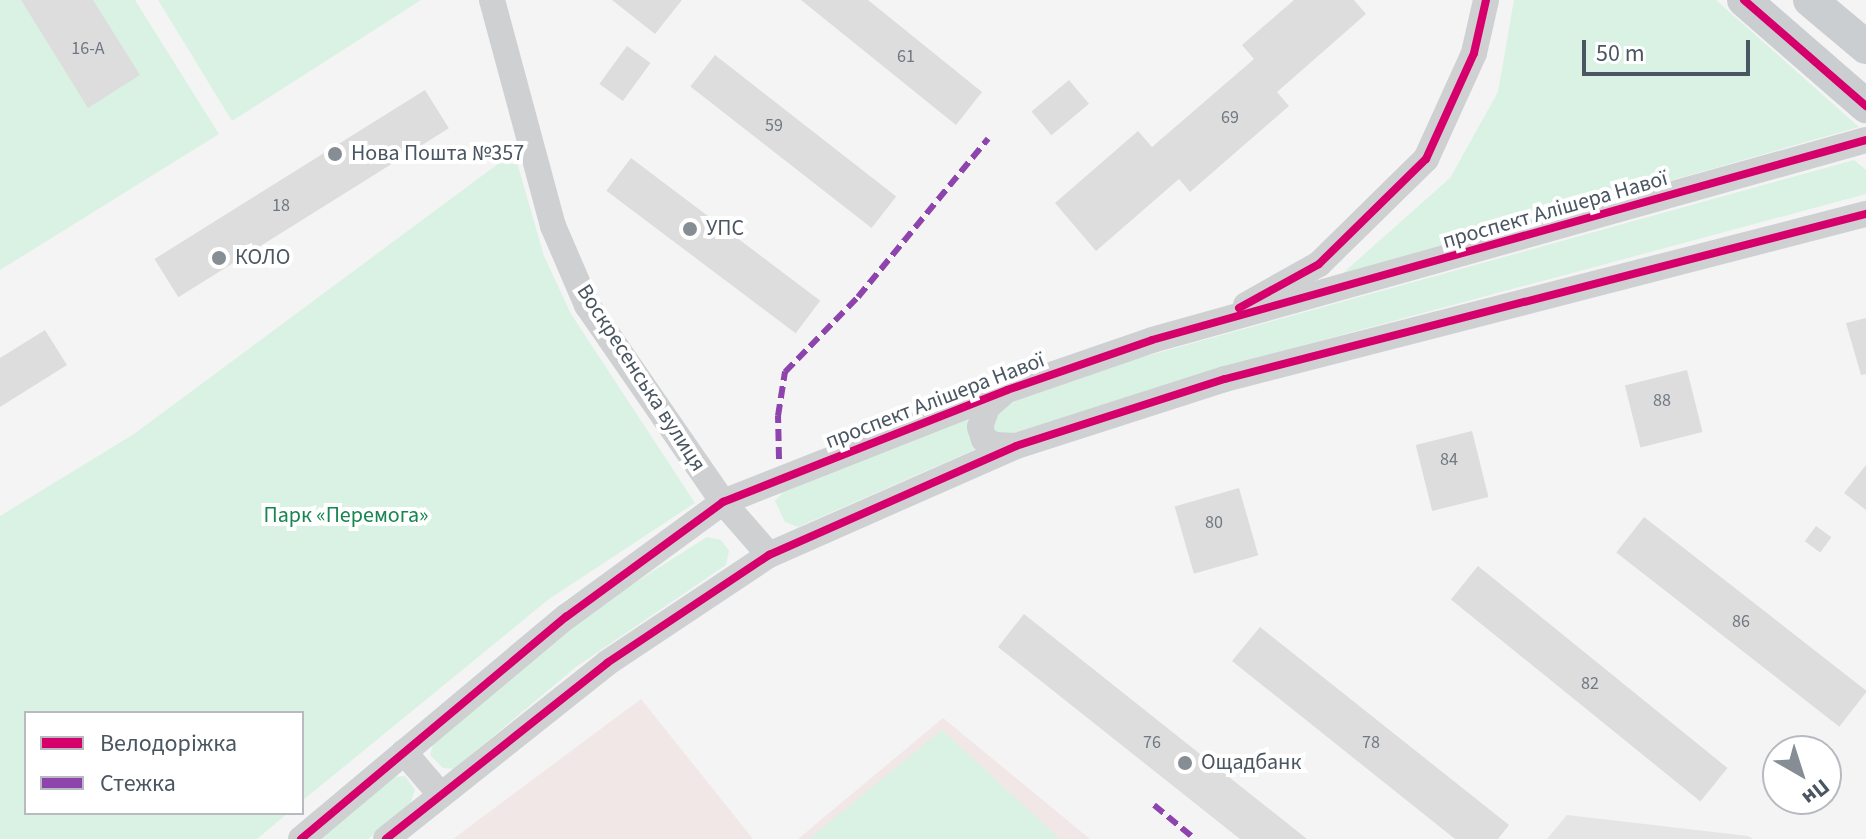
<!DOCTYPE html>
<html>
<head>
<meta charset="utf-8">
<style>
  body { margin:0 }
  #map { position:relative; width:1866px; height:839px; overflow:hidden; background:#f4f4f4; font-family:"Source Sans 3",sans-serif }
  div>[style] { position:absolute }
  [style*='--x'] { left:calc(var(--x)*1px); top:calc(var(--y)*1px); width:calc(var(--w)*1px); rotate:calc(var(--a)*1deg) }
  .education>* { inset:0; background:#e6e5e6 }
  .medical>* { inset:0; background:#f1e7e6 }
  .green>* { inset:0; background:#d9f2e3 }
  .building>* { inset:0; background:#ddddde; transform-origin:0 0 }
  .minor>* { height:26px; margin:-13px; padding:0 13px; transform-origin:13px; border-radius:13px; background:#ced0d2 }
  .major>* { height:34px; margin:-17px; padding:0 17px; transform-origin:17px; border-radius:17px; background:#caced1 }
  .quiet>* { height:6px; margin-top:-3px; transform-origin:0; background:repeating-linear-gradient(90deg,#8e44ad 0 12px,transparent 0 18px) }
  .cycleway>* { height:8px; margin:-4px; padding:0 4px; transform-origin:4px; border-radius:4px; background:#d6006c }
  .dots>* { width:22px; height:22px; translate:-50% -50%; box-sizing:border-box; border:4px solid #fff; border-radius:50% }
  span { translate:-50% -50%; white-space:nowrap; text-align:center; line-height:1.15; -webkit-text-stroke:8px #fff; paint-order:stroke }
  .number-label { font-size:18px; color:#707881 }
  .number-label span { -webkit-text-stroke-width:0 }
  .poi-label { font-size:22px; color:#4a5661 }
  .left { translate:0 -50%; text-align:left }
  .street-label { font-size:22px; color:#4a5661 }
  .park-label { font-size:22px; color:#17864f }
  .legend { position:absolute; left:24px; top:711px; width:280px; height:104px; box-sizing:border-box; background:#fff; border:2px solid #b7bbc0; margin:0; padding:10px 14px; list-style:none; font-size:24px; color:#4a5661 }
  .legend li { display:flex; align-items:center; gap:16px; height:40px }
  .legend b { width:40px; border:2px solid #b7bbc0 }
  .north { position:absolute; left:1762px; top:735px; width:80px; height:80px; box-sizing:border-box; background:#fff; border:2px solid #b7bbc0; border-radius:50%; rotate:141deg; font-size:22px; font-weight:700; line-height:32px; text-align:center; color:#4a5661 }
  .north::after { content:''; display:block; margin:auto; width:28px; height:36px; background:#868d94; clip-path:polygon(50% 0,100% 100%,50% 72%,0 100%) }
  .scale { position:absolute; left:1582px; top:40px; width:168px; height:36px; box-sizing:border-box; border:4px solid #4a5661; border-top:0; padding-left:10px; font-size:24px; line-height:28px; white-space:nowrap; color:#4a5661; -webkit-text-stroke:6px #fff; paint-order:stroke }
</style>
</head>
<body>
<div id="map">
  <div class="education">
    <div style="clip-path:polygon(1567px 815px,1748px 836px,1753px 839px,1547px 839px)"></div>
  </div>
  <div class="medical">
    <div style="clip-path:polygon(641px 699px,753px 839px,453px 839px)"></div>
    <div style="clip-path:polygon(943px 718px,1090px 839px,798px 839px)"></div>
  </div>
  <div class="green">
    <div style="clip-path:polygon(0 0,135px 0,219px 134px,0 270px)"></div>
    <div style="clip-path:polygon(158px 0,421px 0,232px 121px)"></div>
    <div style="clip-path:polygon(1514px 0,1716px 0,1859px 127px,1342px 274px,1450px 178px,1498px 92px)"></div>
    <div style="clip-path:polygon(514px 152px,544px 256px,571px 314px,695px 503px,549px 599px,302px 801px,302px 713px,26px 713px,26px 813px,288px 813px,257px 839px,0 839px,0 516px,134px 434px)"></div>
    <div style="clip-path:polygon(1854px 160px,1866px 170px,1866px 194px,1226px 366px,1010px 434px,798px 527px,785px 522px,775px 501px,785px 490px,1035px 387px)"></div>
    <div style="clip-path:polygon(707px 537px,721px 540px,729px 551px,726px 565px,576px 667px,454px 769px,443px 768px,430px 755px,434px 741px,603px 603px)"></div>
    <div style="clip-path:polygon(942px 730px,1060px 839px,809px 839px)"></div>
    <div style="clip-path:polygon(405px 776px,415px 790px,410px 804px,368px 839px,316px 839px,392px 777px)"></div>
  </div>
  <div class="building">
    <div style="clip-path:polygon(21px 0,93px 0,140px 75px,88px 108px)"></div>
    <div style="clip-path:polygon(612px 0,682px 0,655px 34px)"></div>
    <div style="clip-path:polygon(801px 0,868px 0,982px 92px,956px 125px)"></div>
    <div style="clip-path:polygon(1294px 0,1354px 0,1366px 14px,1277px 92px,1289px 106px,1190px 192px,1179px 179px,1096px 251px,1055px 203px,1138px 131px,1152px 147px,1254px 59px,1242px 45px)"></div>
    <div style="left:627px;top:46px;width:29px;height:47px;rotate:36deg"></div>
    <div style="left:715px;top:55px;width:230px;height:40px;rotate:38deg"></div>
    <div style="left:1069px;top:80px;width:31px;height:49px;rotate:50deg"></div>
    <div style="left:425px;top:90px;width:45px;height:319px;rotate:58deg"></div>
    <div style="left:631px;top:158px;width:237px;height:41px;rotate:37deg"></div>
    <div style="clip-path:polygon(1866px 318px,1866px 374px,1861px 375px,1846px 323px)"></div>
    <div style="clip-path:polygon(45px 330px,67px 365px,0 407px,0 358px)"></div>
    <div style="left:1687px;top:370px;width:64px;height:64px;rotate:76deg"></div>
    <div style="left:1472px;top:431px;width:68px;height:58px;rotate:76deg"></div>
    <div style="clip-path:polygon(1866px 465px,1866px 510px,1844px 493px)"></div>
    <div style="left:1239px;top:488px;width:70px;height:67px;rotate:74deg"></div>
    <div style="left:1644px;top:517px;width:283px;height:45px;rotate:38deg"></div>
    <div style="left:1816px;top:526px;width:19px;height:19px;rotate:36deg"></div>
    <div style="left:1478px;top:566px;width:321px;height:43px;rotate:39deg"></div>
    <div style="clip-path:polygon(1024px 614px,1307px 839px,1240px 839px,998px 647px)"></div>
    <div style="clip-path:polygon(1260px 627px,1509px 825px,1498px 839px,1455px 839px,1232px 661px)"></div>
  </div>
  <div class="minor">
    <div style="--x:492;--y:0;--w:234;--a:74.9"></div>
    <div style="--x:553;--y:226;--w:86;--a:66.7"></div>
    <div style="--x:587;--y:305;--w:239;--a:55.4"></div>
    <div style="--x:723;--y:502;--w:70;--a:49"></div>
    <div style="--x:1246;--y:305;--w:84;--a:-29.3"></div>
    <div style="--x:1319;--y:264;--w:150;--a:-44.5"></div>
    <div style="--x:1426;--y:159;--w:116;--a:-65.6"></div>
    <div style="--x:1474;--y:53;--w:54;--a:-77.2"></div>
    <div style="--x:1001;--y:395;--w:18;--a:139"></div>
    <div style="--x:987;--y:407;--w:21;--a:109"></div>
    <div style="--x:980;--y:427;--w:13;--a:72"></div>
    <div style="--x:984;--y:439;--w:13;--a:29"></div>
    <div style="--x:995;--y:445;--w:21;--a:3"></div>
    <div style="--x:404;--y:752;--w:55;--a:49.4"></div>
    <div style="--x:301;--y:839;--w:346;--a:-40"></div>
    <div style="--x:566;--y:617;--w:195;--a:-36.2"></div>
    <div style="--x:723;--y:502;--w:305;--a:-21.5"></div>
    <div style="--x:1007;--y:390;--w:153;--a:-19"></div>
    <div style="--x:1152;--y:340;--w:741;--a:-15.65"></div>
    <div style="--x:386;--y:839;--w:283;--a:-38.5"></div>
    <div style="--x:607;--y:663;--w:195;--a:-33.7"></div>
    <div style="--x:769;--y:555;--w:270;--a:-23.8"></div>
    <div style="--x:1016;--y:446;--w:219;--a:-17.8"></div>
    <div style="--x:1225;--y:379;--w:662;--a:-14.44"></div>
  </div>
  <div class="major">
    <div style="--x:1744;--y:0;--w:162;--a:41"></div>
    <div style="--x:1810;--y:0;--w:73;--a:40"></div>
  </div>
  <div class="quiet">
    <div style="--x:779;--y:459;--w:43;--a:-91.3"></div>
    <div style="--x:778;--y:416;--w:45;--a:-81"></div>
    <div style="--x:785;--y:372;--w:105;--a:-45.8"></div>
    <div style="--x:858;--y:297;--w:205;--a:-50.6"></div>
    <div style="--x:1154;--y:805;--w:53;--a:39.7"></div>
  </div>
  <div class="cycleway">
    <div style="--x:1744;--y:0;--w:162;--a:41"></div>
    <div style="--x:1239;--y:308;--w:91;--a:-28.8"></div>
    <div style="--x:1319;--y:264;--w:150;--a:-44.5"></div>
    <div style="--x:1426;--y:159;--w:116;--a:-65.6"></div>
    <div style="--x:1474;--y:53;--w:54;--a:-77.2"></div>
    <div style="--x:301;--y:839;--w:346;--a:-40"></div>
    <div style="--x:566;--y:617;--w:195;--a:-36.2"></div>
    <div style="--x:723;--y:502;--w:305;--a:-21.5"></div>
    <div style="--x:1007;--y:390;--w:153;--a:-19"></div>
    <div style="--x:1152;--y:340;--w:741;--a:-15.65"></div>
    <div style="--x:386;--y:839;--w:283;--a:-38.5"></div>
    <div style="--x:607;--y:663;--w:195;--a:-33.7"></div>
    <div style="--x:769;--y:555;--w:270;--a:-23.8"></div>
    <div style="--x:1016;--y:446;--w:219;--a:-17.8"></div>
    <div style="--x:1225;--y:379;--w:662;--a:-14.44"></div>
  </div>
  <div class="dots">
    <div style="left:335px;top:154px;background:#868d94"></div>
    <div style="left:690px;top:229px;background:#868d94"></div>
    <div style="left:219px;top:258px;background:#868d94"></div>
    <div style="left:1185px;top:763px;background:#868d94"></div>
  </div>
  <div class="number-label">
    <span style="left:88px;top:49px">16-А</span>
    <span style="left:906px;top:57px">61</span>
    <span style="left:1230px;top:118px">69</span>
    <span style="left:774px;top:126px">59</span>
    <span style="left:281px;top:206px">18</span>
    <span style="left:1662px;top:401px">88</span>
    <span style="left:1449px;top:460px">84</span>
    <span style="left:1214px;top:523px">80</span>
    <span style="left:1741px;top:622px">86</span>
    <span style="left:1590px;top:684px">82</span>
    <span style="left:1152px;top:743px">76</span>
    <span style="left:1371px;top:743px">78</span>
  </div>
  <div class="poi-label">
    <span class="left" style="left:351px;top:154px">Нова Пошта №357</span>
    <span class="left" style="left:706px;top:229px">УПС</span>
    <span class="left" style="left:235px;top:258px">КОЛО</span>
    <span class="left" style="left:1201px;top:763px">Ощадбанк</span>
  </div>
  <div class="street-label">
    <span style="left:1555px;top:210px;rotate:-16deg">проспект Алішера Навої</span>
    <span style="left:641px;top:378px;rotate:57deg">Воскресенська вулиця</span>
    <span style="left:935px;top:401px;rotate:-21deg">проспект Алішера Навої</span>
  </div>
  <div class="park-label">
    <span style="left:346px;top:516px">Парк «Перемога»</span>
  </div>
  <ul class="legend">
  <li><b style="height:10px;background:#d6006c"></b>Велодоріжка</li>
  <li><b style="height:10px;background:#8e44ad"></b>Стежка</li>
  </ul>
  <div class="north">Пн</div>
  <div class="scale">50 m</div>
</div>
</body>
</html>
